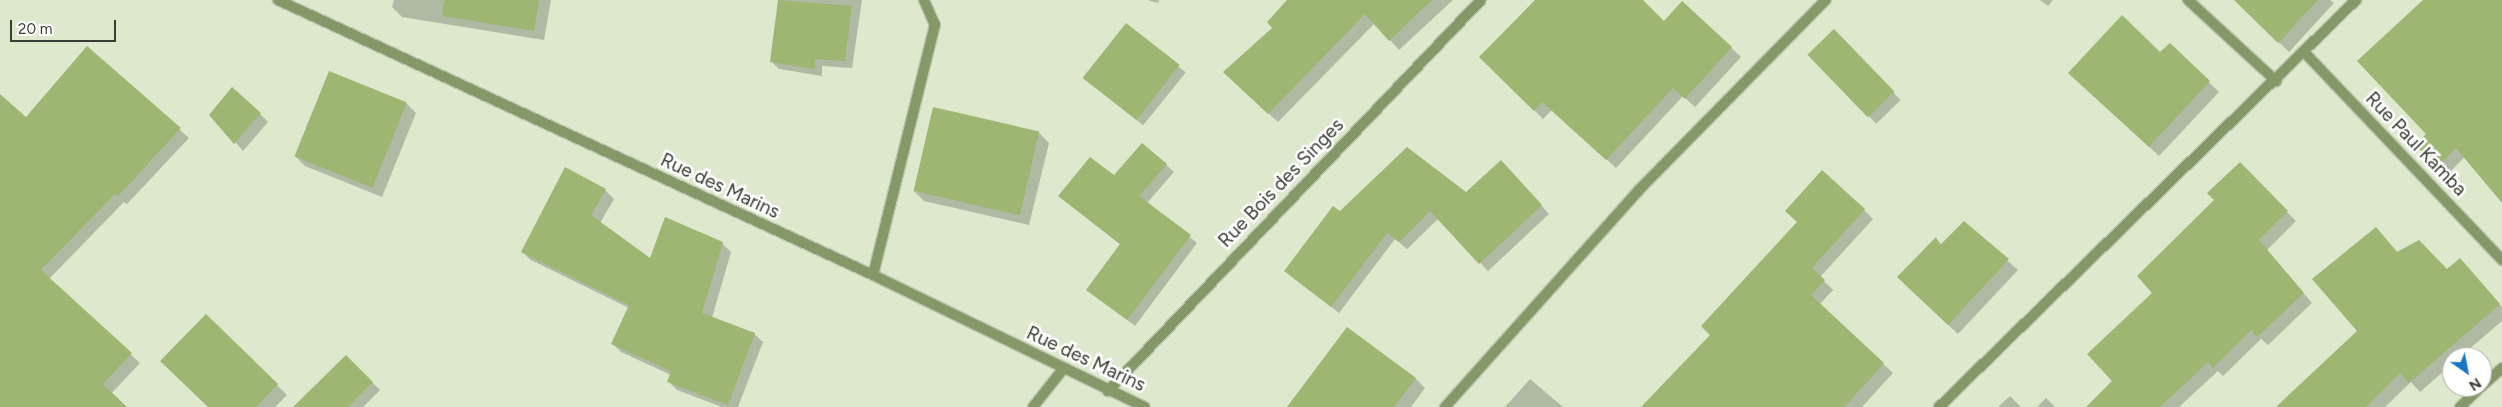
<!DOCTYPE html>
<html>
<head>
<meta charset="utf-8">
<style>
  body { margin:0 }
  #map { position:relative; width:2502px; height:407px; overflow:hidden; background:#dde8cd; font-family:Figtree,sans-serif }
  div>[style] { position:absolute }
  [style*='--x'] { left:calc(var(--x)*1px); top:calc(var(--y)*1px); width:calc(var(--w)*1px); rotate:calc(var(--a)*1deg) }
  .shadow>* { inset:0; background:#0003; transform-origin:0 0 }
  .building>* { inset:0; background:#9db672; transform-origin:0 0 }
  .roads { filter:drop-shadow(1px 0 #bcc6ae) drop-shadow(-1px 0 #bcc6ae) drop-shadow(0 1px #bcc6ae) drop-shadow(0 -1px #bcc6ae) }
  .street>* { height:10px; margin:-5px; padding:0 5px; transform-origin:5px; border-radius:5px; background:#859868 }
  span { translate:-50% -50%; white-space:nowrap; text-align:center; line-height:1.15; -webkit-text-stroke:5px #fff; paint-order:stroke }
  .street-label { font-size:19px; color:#383c31 }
  .north { position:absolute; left:2442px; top:347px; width:50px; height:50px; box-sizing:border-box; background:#fff; border:1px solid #afb1ad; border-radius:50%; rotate:147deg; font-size:14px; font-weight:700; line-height:20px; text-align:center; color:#383c31 }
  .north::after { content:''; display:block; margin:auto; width:18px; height:22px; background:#1878c4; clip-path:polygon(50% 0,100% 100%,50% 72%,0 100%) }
  .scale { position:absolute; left:10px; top:20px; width:106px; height:22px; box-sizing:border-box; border:2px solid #383c31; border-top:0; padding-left:6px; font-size:15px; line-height:18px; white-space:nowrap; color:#383c31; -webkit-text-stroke:4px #fff; paint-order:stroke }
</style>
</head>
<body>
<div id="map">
  <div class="shadow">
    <div style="clip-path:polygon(394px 0,551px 0,544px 40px,402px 17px,392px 7px)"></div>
    <div style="clip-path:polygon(779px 0,862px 0,852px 68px,822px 66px,822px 76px,779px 69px,771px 61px)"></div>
    <div style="clip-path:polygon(1147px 0,1159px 0,1158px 3px)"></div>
    <div style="clip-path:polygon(1289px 0,1453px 0,1399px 50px,1375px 23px,1278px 122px,1234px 82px,1274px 29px)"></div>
    <div style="clip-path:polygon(1537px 0,1641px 0,1664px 23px,1683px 3px,1741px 57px,1695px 107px,1683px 96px,1616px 168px,1552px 110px,1543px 119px,1481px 57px)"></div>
    <div style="clip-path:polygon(2040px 0,2053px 0,2048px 6px)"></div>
    <div style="clip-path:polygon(2235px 0,2330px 0,2334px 3px,2289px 52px)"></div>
    <div style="clip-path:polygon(2425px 0,2502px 0,2502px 119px,2447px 175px,2417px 145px,2428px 134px)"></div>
    <div style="left:1126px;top:24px;width:77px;height:68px;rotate:39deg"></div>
    <div style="left:1834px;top:31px;width:96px;height:34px;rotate:46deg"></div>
    <div style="clip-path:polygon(2170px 45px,2219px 92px,2159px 156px,2080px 82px,2160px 54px)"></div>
    <div style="clip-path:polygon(87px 48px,189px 138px,127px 204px,124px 202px,49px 279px,140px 363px,111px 394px,125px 407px,2px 407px,0 95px,26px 118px)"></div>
    <div style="clip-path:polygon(406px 103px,416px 113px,382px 197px,305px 166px,295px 156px)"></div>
    <div style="clip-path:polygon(934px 108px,1039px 133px,1049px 143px,1029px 225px,924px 201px,914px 191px)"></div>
    <div style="clip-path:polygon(260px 114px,268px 122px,243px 151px,211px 115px)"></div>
    <div style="clip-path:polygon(1143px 144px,1174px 172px,1147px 203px,1197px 243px,1135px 326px,1088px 290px,1121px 245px,1068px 203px,1114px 177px)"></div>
    <div style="clip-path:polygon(2240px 163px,2296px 221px,2267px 250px,2312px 303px,2268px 345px,2261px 339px,2223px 376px,2218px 371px,2179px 407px,2087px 407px,2113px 381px,2153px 293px)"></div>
    <div style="clip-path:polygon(1509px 169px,1549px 214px,1488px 271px,1439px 218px,1407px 249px,1395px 239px,1339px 313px,1286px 271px,1340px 213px,1466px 193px)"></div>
    <div style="clip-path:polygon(605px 190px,614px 199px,600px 223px,651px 260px,722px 243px,731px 252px,712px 318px,754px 334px,763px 342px,738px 407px,722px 407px,677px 390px,669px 382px,671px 375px,621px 352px,613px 344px,629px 308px,531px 260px,522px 252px)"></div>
    <div style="clip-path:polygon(1864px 210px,1873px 219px,1820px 277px,1833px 290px,1819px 305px,1893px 373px,1862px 407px,1643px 407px)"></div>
    <div style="clip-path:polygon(1964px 222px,2018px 270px,1958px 334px,1908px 287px,1936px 239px,1942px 245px)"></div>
    <div style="clip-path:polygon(2376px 229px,2398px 253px,2447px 271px,2470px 270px,2502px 307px,2502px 321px,2460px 357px,2452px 357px,2452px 364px,2420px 392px,2411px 382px,2385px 407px,2278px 407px,2359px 331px)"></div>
    <div style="clip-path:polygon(206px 316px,287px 395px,275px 407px,209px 407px)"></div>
    <div style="clip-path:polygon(346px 357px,380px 390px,363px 407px,303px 407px)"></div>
    <div style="clip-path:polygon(1415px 378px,1425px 388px,1411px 407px,1289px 407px)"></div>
    <div style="clip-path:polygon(1530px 379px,1563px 407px,1505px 407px)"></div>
    <div style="clip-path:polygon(2010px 396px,2021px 407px,1998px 407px)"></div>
    <div style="clip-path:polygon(2046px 398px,2055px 407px,2037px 407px)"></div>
  </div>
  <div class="building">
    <div style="clip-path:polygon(444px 0,539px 0,534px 31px,442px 16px)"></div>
    <div style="clip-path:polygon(778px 0,852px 6px,845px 61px,815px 59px,815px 69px,770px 62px)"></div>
    <div style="clip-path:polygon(1287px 0,1432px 0,1389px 41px,1365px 14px,1268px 114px,1223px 72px,1272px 28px,1267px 22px)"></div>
    <div style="clip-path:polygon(1535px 0,1643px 0,1664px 21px,1682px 1px,1732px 47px,1685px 99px,1673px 88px,1606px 160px,1542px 102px,1534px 111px,1479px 57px)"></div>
    <div style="clip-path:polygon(2234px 0,2318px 0,2278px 43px)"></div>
    <div style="clip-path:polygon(2423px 0,2502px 0,2502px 203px,2456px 148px,2437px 167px,2415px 145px,2426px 134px,2357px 61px)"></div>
    <div style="clip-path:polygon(2122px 15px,2160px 52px,2170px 43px,2210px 81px,2149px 147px,2068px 73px)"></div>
    <div style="left:1126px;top:23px;width:68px;height:70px;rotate:38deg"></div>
    <div style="left:1834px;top:29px;width:87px;height:37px;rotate:46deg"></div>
    <div style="clip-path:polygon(87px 46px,181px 128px,118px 196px,115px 194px,41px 270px,132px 353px,103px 384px,127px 407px,0 407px,0 94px,26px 117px)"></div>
    <div style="left:329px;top:71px;width:84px;height:92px;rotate:22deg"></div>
    <div style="clip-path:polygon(232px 87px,261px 113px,234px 144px,209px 115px)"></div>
    <div style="left:933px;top:107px;width:109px;height:86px;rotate:13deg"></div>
    <div style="clip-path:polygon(1142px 143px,1167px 164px,1139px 196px,1191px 235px,1127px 320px,1086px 290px,1120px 244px,1058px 196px,1090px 157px,1114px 175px)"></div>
    <div style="clip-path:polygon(1407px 147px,1466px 192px,1501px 160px,1542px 205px,1479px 264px,1430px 211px,1399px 242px,1387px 233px,1331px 307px,1284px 271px,1333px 206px,1340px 211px)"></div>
    <div style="clip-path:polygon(2240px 162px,2288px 211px,2259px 240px,2304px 293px,2257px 337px,2251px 330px,2213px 368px,2208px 362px,2160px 407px,2086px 407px,2112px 381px,2087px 354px,2152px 293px,2137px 276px,2214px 200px,2207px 193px)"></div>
    <div style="clip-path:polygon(565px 167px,606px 189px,591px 215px,650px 258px,665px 217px,723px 242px,702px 313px,755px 333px,728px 405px,667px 382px,671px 371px,611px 344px,629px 305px,521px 252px)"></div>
    <div style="clip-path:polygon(1822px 170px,1865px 209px,1812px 268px,1825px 280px,1811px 295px,1884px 363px,1844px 407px,1641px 407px,1710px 335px,1701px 326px,1797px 222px,1785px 211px)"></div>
    <div style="clip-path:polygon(1964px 221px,2009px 259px,1948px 325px,1897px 277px,1936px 237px,1940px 245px)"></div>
    <div style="clip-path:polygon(2376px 227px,2397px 252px,2419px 240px,2447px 269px,2460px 258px,2500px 304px,2409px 383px,2400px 373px,2366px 407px,2276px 407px,2357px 331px,2312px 279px)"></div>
    <div style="clip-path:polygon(206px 314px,278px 384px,256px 407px,208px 407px,160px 361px)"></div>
    <div style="clip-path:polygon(1347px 327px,1416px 378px,1394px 407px,1287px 407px)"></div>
    <div style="clip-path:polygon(346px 355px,373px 382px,348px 407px,293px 407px)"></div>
  </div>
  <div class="roads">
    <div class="street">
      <div style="--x:278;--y:0;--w:655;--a:24.81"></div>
      <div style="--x:873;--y:275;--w:302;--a:25.9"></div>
      <div style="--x:2188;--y:0;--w:120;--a:42.6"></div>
      <div style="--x:2305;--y:53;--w:286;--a:46.4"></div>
      <div style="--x:873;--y:275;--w:258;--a:-76.1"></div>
      <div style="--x:935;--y:25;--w:27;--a:-114"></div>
      <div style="--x:2482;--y:386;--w:27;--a:-42"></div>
      <div style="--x:1108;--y:391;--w:540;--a:-46.35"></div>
      <div style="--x:1033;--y:407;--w:48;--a:-51.7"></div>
      <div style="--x:1445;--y:407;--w:290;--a:-48.2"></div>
      <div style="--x:1638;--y:191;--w:268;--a:-45.5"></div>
      <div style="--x:1939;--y:407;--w:583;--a:-44.3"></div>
      <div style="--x:2460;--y:407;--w:29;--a:-44"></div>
    </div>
  </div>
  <div class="street-label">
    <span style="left:2416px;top:144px;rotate:46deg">Rue Paul Kamba</span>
    <span style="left:1281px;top:183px;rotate:-46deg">Rue Bois des Singes</span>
    <span style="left:720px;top:186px;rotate:25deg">Rue des Marins</span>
    <span style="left:1086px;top:359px;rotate:25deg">Rue des Marins</span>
  </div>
  <div class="north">N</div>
  <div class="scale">20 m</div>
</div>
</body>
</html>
